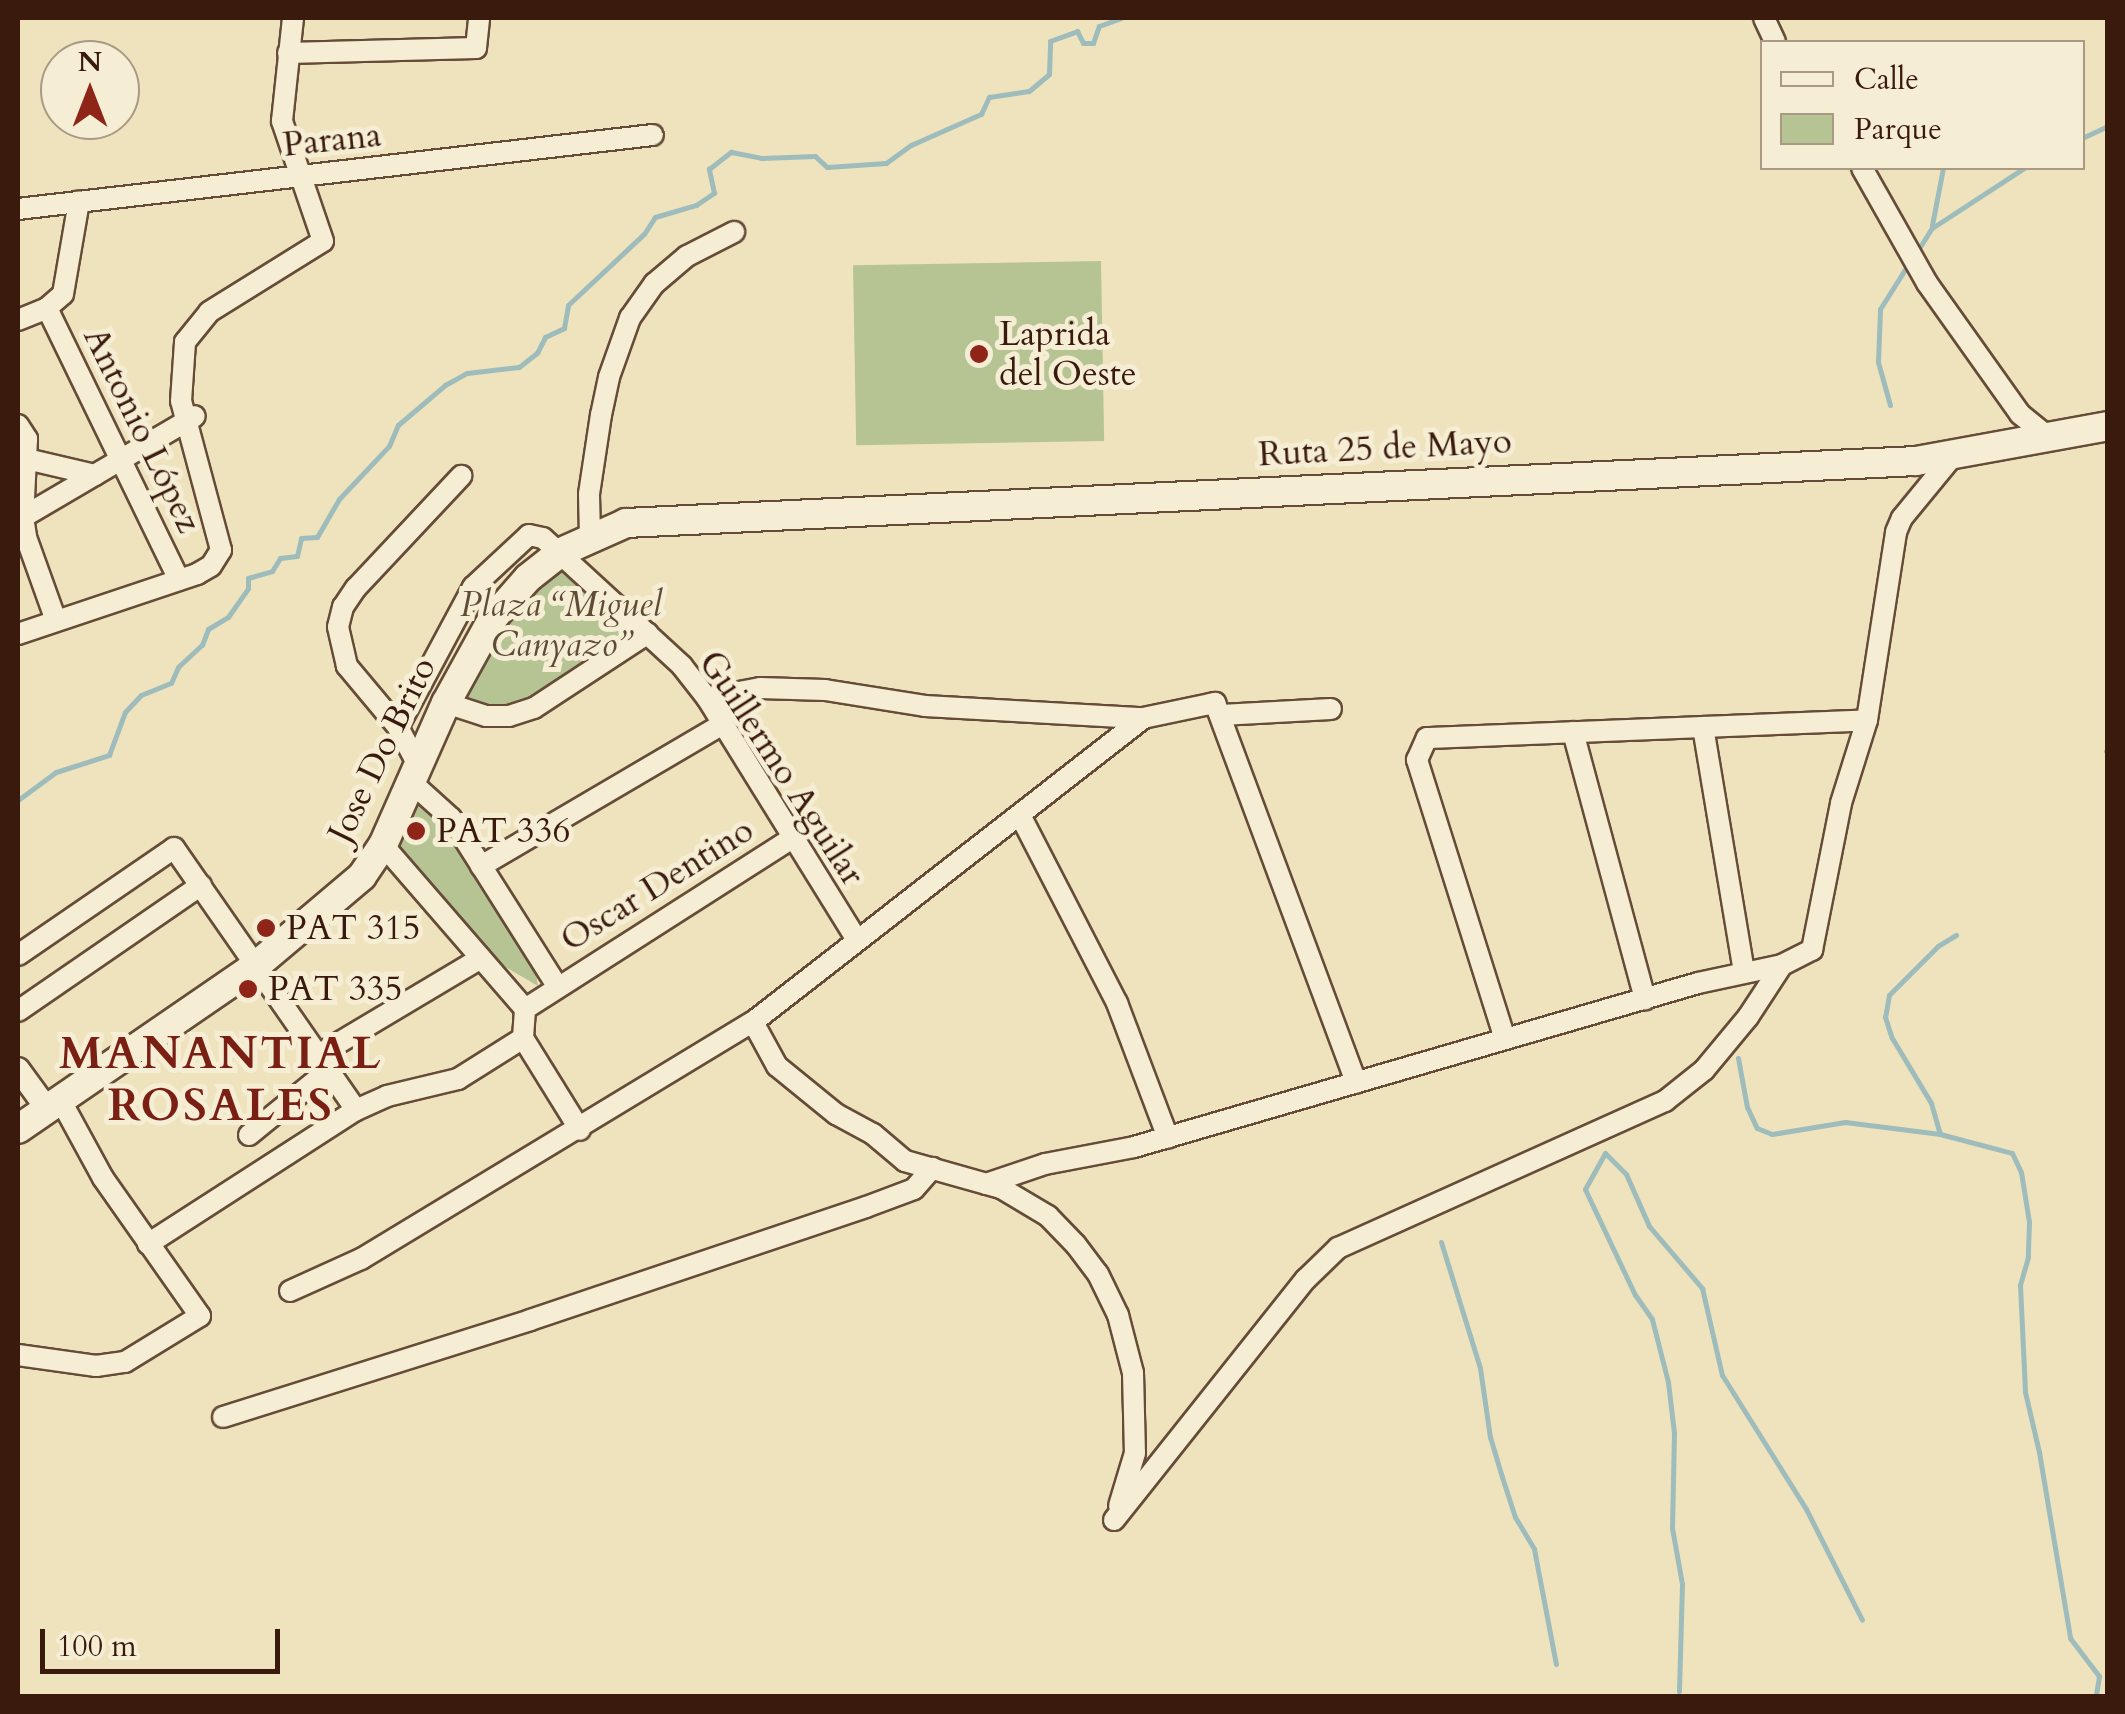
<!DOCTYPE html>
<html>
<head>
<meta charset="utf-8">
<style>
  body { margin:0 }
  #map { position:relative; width:2125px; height:1714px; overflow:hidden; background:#efe3bd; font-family:Cardo,serif }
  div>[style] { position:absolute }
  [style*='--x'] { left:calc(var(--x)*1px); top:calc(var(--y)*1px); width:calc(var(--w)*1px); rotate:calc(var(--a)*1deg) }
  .green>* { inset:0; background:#b6c493; transform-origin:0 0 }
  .stream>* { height:5px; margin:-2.5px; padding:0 2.5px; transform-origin:2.5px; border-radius:2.5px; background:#9ebcbb }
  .roads { filter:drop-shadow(2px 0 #664c38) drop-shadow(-2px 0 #664c38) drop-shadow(0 2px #664c38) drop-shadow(0 -2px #664c38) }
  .minor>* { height:20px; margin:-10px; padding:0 10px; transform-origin:10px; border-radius:10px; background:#f5edd4 }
  .tertiary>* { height:22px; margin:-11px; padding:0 11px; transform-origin:11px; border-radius:11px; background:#f5edd4 }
  .secondary>* { height:28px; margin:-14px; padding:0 14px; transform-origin:14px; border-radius:14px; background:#f5edd4 }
  .dots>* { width:28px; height:28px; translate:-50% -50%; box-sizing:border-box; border:5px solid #f5edd4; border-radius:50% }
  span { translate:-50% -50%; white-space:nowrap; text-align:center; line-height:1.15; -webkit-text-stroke:10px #f5edd4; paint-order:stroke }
  .street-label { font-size:35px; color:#391a0c }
  .poi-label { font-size:35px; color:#391a0c }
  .left { translate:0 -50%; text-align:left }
  .park-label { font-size:35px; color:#5e4d34; font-style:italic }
  .district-label { font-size:45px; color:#7a1f14; font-weight:700; letter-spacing:2.5px }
  .frame { position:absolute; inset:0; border:20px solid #391a0c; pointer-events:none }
  .legend { position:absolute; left:1760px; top:40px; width:325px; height:130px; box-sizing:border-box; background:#f5edd4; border:2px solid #aa9984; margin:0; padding:12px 18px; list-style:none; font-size:30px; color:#391a0c }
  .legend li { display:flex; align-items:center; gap:20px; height:50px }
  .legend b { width:50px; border:2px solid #aa9984 }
  .north { position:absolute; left:40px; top:40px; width:100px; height:100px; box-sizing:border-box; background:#f5edd4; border:2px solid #aa9984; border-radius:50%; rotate:0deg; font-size:28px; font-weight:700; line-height:40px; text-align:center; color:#391a0c }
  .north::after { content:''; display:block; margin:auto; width:35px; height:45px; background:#8f2418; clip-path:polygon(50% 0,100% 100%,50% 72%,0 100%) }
  .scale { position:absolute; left:40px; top:1629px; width:240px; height:45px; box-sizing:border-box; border:5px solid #391a0c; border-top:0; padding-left:12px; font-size:30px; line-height:35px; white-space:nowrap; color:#391a0c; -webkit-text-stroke:8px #f5edd4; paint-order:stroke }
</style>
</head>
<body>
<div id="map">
  <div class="green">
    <div style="left:1101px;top:261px;width:180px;height:248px;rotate:89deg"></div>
    <div style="clip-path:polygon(561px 562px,641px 626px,527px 703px,494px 707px,461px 702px,495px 630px)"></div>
    <div style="clip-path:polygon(413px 794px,446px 823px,535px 967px,538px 986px,490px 958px,393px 849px)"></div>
  </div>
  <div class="stream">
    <div style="--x:2082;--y:138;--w:29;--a:-25"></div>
    <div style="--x:1932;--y:225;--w:58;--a:-79.1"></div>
    <div style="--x:1918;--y:250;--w:26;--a:-58"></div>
    <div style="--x:1932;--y:228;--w:110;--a:-33.1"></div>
    <div style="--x:1890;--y:405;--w:45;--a:-105.6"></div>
    <div style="--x:1878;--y:362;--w:53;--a:-87.8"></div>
    <div style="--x:1880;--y:309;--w:54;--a:-57.8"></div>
    <div style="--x:2106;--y:751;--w:2;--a:27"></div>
    <div style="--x:18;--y:800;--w:47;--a:-36.4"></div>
    <div style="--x:56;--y:772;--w:56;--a:-17.8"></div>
    <div style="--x:109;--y:755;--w:46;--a:-69.6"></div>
    <div style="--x:125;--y:712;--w:23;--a:-47"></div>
    <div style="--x:141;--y:695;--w:32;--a:-22"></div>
    <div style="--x:171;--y:683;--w:17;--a:-66"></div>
    <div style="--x:178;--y:667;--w:33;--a:-43"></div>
    <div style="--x:202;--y:645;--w:17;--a:-69"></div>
    <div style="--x:208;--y:629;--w:23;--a:-31"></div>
    <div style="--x:228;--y:617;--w:35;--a:-55"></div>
    <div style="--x:248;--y:588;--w:10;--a:-90"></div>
    <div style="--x:248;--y:578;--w:25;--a:-16"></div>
    <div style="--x:272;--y:571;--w:15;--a:-58"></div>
    <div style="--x:280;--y:558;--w:17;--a:-7"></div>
    <div style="--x:297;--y:556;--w:18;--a:-77"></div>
    <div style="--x:301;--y:538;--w:16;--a:-4"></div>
    <div style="--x:317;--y:537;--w:44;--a:-59.9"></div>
    <div style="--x:339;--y:499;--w:73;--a:-46.7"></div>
    <div style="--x:389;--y:446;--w:23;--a:-67"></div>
    <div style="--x:398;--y:425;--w:62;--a:-40.4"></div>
    <div style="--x:445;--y:385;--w:25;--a:-29"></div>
    <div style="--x:467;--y:373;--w:52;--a:-6.6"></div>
    <div style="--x:519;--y:367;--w:23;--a:-38"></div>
    <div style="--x:537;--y:353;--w:18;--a:-63"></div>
    <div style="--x:545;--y:337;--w:21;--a:-25"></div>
    <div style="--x:564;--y:328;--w:23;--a:-80"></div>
    <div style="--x:568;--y:305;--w:104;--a:-43.1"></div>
    <div style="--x:644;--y:234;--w:20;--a:-57"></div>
    <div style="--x:655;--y:217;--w:43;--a:-16.3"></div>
    <div style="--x:696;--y:205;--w:22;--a:-34"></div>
    <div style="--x:714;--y:193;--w:25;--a:-102"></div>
    <div style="--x:709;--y:169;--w:28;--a:-38"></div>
    <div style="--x:731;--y:152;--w:31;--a:11"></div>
    <div style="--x:761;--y:158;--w:54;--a:-2.1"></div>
    <div style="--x:815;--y:156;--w:16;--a:43"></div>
    <div style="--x:827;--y:167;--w:59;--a:-3.9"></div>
    <div style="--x:886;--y:163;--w:31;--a:-36"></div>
    <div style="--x:911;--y:145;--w:77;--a:-23.9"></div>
    <div style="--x:981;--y:114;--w:19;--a:-65"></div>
    <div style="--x:989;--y:97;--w:40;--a:-8.5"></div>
    <div style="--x:1029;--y:91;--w:26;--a:-40"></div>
    <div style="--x:1049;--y:74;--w:33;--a:-88"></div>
    <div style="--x:1050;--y:41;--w:29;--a:-20"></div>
    <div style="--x:1077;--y:31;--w:13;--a:63"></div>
    <div style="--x:1083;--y:43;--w:10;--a:0"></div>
    <div style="--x:1093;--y:43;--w:18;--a:-71"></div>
    <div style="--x:1099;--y:26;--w:23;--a:-20"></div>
    <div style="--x:1956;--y:935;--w:21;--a:149"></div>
    <div style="--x:1938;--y:946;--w:69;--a:135"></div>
    <div style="--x:1889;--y:995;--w:22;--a:100"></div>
    <div style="--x:1885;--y:1017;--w:22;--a:72"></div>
    <div style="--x:1892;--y:1038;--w:76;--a:59"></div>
    <div style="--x:1931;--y:1103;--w:32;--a:74"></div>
    <div style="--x:1940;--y:1134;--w:74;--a:14.8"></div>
    <div style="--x:2012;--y:1153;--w:21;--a:65"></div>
    <div style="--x:2021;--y:1172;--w:51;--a:80.9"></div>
    <div style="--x:2029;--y:1222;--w:35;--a:92"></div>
    <div style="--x:2028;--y:1257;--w:29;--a:106"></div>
    <div style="--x:2020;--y:1285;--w:107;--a:87.3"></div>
    <div style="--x:2025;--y:1392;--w:62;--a:76.9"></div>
    <div style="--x:2039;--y:1452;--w:189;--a:80.5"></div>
    <div style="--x:2070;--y:1638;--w:48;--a:52.7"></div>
    <div style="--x:2099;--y:1676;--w:20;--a:99"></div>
    <div style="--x:1738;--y:1058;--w:50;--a:79.6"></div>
    <div style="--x:1747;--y:1107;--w:23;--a:65"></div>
    <div style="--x:1757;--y:1128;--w:16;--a:22"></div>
    <div style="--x:1772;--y:1134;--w:74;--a:-9.3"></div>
    <div style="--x:1845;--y:1122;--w:96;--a:7.2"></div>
    <div style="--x:1441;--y:1242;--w:132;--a:72.8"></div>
    <div style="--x:1480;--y:1368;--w:70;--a:81.8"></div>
    <div style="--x:1490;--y:1437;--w:42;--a:73.3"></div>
    <div style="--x:1502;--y:1477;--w:42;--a:72"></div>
    <div style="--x:1515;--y:1517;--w:37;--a:59"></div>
    <div style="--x:1534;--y:1549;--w:117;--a:79.2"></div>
    <div style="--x:1679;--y:1691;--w:107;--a:-88.4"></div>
    <div style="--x:1682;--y:1584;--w:57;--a:-100.1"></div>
    <div style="--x:1672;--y:1528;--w:95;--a:-88.8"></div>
    <div style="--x:1674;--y:1433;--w:51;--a:-96.7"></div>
    <div style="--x:1668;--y:1382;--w:65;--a:-104.3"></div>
    <div style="--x:1652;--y:1319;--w:29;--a:-125"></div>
    <div style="--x:1635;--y:1295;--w:117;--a:-115.3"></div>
    <div style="--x:1585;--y:1189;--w:41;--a:-60.9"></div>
    <div style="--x:1605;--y:1153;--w:30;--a:45"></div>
    <div style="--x:1626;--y:1174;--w:57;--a:66.1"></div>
    <div style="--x:1649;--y:1226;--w:82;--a:49.5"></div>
    <div style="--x:1702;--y:1288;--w:89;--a:77.1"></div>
    <div style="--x:1722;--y:1375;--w:158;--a:57.9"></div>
    <div style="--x:1806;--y:1509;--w:124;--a:63.2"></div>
  </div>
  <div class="roads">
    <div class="minor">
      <div style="--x:1764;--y:18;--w:26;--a:65"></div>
      <div style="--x:288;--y:53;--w:188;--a:-1.5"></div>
      <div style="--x:476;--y:48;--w:30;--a:-84"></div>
      <div style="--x:1862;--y:168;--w:132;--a:60.5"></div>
      <div style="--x:1927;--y:283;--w:161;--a:54.6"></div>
      <div style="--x:2020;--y:414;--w:38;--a:39"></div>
      <div style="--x:18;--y:209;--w:639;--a:-6.65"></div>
      <div style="--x:47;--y:308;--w:302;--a:64.1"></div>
      <div style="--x:18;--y:320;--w:31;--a:-22"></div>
      <div style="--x:47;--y:308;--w:21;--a:-41"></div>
      <div style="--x:63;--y:294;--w:94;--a:-80.2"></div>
      <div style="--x:18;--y:425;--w:17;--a:57"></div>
      <div style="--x:27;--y:439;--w:78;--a:92.9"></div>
      <div style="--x:23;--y:517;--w:20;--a:81"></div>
      <div style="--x:26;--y:537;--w:86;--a:70.3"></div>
      <div style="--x:18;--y:457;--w:79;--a:13.2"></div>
      <div style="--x:23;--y:517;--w:199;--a:-30.4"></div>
      <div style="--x:590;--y:536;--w:42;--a:-91.4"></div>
      <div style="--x:589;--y:494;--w:80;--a:-81.4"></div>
      <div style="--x:601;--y:415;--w:39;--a:-78"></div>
      <div style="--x:609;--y:377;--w:63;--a:-70.4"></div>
      <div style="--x:630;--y:318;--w:42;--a:-54.8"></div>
      <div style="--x:654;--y:284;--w:43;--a:-40.3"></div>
      <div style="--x:687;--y:256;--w:53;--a:-27.1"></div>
      <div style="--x:18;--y:634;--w:189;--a:-18.5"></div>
      <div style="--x:197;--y:574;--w:16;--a:-30"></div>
      <div style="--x:211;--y:566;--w:19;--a:-58"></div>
      <div style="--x:221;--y:550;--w:154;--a:-105"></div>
      <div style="--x:181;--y:401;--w:59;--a:-86.1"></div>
      <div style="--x:185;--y:342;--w:38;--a:-51"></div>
      <div style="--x:209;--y:312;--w:134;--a:-31.9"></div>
      <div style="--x:323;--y:241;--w:127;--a:-108.9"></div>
      <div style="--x:282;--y:121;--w:104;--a:-83.9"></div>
      <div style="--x:707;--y:698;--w:54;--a:-10.7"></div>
      <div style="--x:760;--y:688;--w:65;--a:1.8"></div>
      <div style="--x:825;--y:690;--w:101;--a:9.1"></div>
      <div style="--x:925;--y:706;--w:218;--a:3.2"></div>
      <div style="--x:1143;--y:718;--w:74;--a:-11.8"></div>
      <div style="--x:1215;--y:703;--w:405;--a:69.6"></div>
      <div style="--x:446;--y:703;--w:42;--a:18"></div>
      <div style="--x:486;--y:716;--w:23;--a:0"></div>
      <div style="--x:509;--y:716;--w:26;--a:-18"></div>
      <div style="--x:534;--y:708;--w:136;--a:-33.3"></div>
      <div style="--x:1221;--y:715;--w:110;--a:-3.1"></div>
      <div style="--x:398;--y:727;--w:159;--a:-61.8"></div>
      <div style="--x:473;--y:587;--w:76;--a:-42.9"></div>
      <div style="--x:529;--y:535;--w:14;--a:12"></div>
      <div style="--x:543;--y:538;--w:189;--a:42.6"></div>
      <div style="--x:682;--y:666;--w:41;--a:52"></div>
      <div style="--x:707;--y:698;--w:285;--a:58.2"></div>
      <div style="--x:1703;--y:727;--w:249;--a:80.5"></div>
      <div style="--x:1573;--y:732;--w:277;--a:74.9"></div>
      <div style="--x:418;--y:765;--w:43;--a:-117.8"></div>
      <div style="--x:398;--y:727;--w:80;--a:-129.9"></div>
      <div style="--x:347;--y:666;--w:40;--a:-103"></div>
      <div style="--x:338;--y:627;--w:21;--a:-76"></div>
      <div style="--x:343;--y:607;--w:23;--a:-56"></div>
      <div style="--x:356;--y:588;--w:154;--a:-46.8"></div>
      <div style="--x:411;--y:782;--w:54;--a:42"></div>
      <div style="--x:451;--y:818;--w:200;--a:57.7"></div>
      <div style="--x:1020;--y:815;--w:212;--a:62.7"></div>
      <div style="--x:1117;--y:1003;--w:144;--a:69.3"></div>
      <div style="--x:383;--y:845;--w:217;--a:49.1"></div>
      <div style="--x:481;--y:866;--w:281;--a:-30.4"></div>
      <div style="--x:18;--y:955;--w:189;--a:-34.4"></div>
      <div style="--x:174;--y:848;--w:319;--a:55.2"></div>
      <div style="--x:18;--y:1011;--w:222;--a:-34.5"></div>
      <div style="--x:753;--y:1022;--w:50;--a:61.4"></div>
      <div style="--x:777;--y:1066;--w:76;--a:39.1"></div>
      <div style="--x:836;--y:1114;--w:42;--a:28.4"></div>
      <div style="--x:873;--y:1134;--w:42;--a:40.2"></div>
      <div style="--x:905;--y:1161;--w:100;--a:15.7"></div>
      <div style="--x:1001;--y:1188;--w:55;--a:30.8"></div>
      <div style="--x:1048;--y:1216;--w:40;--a:46"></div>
      <div style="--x:1076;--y:1245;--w:36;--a:53"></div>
      <div style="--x:1098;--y:1274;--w:46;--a:64"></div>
      <div style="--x:1118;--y:1315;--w:60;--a:75.5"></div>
      <div style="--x:1133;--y:1373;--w:80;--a:88.6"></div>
      <div style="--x:1135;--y:1453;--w:55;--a:106.8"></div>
      <div style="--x:523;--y:1038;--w:108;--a:58.2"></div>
      <div style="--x:1505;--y:1039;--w:293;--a:-107.5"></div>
      <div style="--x:1417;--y:760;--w:24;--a:-66"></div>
      <div style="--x:1427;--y:738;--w:440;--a:-2.3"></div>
      <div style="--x:320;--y:1054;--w:187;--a:-30.8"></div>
      <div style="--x:249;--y:1135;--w:104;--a:-39.2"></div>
      <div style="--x:986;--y:1184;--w:62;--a:-18.7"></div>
      <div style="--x:1045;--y:1164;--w:91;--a:-10.8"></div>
      <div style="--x:1134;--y:1147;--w:587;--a:-16.21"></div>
      <div style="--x:1698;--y:983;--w:86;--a:-12.1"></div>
      <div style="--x:1782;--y:965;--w:34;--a:-27"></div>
      <div style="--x:1812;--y:950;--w:150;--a:-78.8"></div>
      <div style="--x:1841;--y:803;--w:87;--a:-72.6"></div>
      <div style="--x:1867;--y:720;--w:190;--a:-81.2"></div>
      <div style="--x:1896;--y:532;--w:15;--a:-67"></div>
      <div style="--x:1902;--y:518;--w:80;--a:-50.6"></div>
      <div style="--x:148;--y:1244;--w:247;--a:-32.8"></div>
      <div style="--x:356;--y:1110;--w:34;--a:-24"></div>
      <div style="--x:387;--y:1096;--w:73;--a:-13.5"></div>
      <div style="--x:458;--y:1079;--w:77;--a:-32.2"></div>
      <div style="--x:523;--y:1038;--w:29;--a:-86"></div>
      <div style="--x:525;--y:1009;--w:316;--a:-32.6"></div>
      <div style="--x:290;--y:1291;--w:78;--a:-24.3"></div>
      <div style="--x:361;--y:1259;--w:458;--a:-31.2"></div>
      <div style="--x:753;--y:1022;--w:494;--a:-37.9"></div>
      <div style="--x:18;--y:1355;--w:79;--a:8"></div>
      <div style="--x:96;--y:1366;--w:29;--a:-8"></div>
      <div style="--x:125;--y:1362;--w:88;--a:-31.5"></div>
      <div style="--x:200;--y:1316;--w:169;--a:-125.1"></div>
      <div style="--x:103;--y:1178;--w:88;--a:-118.6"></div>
      <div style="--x:223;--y:1417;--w:322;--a:-17.5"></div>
      <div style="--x:530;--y:1320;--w:354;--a:-18.6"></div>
      <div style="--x:866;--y:1207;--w:51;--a:-20.6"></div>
      <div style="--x:914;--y:1189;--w:28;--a:-49"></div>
      <div style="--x:1114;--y:1520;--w:308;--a:-51.5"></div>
      <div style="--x:1306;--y:1279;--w:45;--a:-44.1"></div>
      <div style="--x:1338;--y:1248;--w:359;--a:-24.2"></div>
      <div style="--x:1665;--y:1101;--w:50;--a:-38.5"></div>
      <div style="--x:1704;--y:1070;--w:69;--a:-50.3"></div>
      <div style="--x:1748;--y:1017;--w:62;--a:-56.8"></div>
    </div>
    <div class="tertiary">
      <div style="--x:18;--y:1069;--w:51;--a:53.8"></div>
    </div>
    <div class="secondary">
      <div style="--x:18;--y:1129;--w:291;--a:-34.5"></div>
      <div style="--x:258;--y:964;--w:136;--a:-40.2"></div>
      <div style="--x:362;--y:876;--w:37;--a:-56"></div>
      <div style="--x:383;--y:845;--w:155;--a:-66.1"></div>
      <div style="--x:446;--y:703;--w:97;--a:-61.1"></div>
      <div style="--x:493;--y:618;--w:53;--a:-48.8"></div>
      <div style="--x:528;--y:578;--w:42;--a:-38.2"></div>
      <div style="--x:561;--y:552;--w:71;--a:-24"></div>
      <div style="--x:626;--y:523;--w:1291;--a:-2.75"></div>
      <div style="--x:1916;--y:461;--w:195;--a:-10.3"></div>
    </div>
  </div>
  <div class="dots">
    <div style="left:979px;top:354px;background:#8f2418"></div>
    <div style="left:416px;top:831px;background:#8f2418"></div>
    <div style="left:266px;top:928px;background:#8f2418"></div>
    <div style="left:248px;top:989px;background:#8f2418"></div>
  </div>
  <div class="street-label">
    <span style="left:332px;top:140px;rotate:-6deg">Parana</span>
    <span style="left:142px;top:430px;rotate:64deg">Antonio López</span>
    <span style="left:1385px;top:448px;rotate:-3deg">Ruta 25 de Mayo</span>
    <span style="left:382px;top:750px;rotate:-64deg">Jose Do Brito</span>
    <span style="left:782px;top:768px;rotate:57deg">Guillermo Aguilar</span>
    <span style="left:657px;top:885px;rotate:-32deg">Oscar Dentino</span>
  </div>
  <div class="poi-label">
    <span class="left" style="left:999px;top:354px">Laprida<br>del Oeste</span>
    <span class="left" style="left:436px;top:831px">PAT 336</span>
    <span class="left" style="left:286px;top:928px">PAT 315</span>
    <span class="left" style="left:268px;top:989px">PAT 335</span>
  </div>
  <div class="park-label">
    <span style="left:561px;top:625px">Plaza “Miguel<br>Canyazo”</span>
  </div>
  <div class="district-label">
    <span style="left:221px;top:1080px">MANANTIAL<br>ROSALES</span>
  </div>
  <div class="frame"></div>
  <ul class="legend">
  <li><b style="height:12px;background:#f5edd4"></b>Calle</li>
  <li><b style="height:28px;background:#b6c493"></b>Parque</li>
  </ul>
  <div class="north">N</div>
  <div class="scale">100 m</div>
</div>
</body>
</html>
